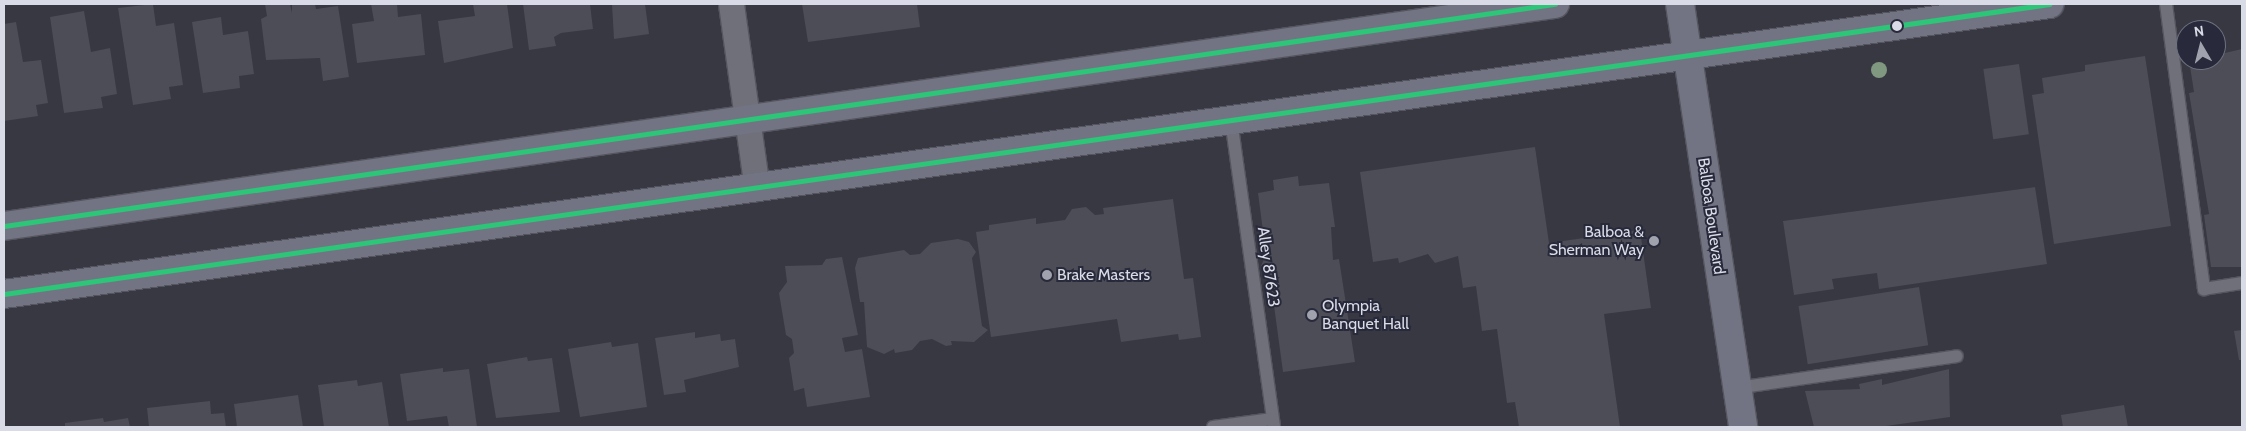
<!DOCTYPE html>
<html>
<head>
<meta charset="utf-8">
<style>
  body { margin:0 }
  #map { position:relative; width:2246px; height:431px; overflow:hidden; background:#373842; font-family:Cabin,sans-serif }
  div>[style] { position:absolute }
  [style*='--x'] { left:calc(var(--x)*1px); top:calc(var(--y)*1px); width:calc(var(--w)*1px); rotate:calc(var(--a)*1deg) }
  .building>* { inset:0; background:#4c4d56; transform-origin:0 0 }
  .roads { filter:drop-shadow(1px 0 #54555e) drop-shadow(-1px 0 #54555e) drop-shadow(0 1px #54555e) drop-shadow(0 -1px #54555e) }
  .service>* { height:12px; margin:-6px; padding:0 6px; transform-origin:6px; border-radius:6px; background:#6f7079 }
  .minor>* { height:25px; margin:-12.5px; padding:0 12.5px; transform-origin:12.5px; border-radius:12.5px; background:#6f7079 }
  .primary>* { height:28px; margin:-14px; padding:0 14px; transform-origin:14px; border-radius:14px; background:#737483 }
  .bus-1>* { height:5px; margin:-2.5px; padding:0 2.5px; transform-origin:2.5px; border-radius:2.5px; background:#2dc577 }
  .trees>* { width:16px; height:16px; margin:-8px; border-radius:50%; background:#819880 }
  .dots>* { width:14px; height:14px; translate:-50% -50%; box-sizing:border-box; border:2px solid #282a3c; border-radius:50% }
  span { translate:-50% -50%; white-space:nowrap; text-align:center; line-height:1.15; -webkit-text-stroke:4px #282a3c; paint-order:stroke }
  .street-label { font-size:16px; color:#d9dbe7 }
  .poi-label { font-size:16px; color:#d9dbe7 }
  .right { translate:-100% -50%; text-align:right }
  .left { translate:0 -50%; text-align:left }
  .frame { position:absolute; inset:0; border:5px solid #d9dbe7; pointer-events:none }
  .north { position:absolute; left:2176px; top:20px; width:50px; height:50px; box-sizing:border-box; background:#282a3c; border:1px solid #6f7180; border-radius:50%; rotate:352deg; font-size:14px; font-weight:700; line-height:20px; text-align:center; color:#d9dbe7 }
  .north::after { content:''; display:block; margin:auto; width:18px; height:22px; background:#a0a2ad; clip-path:polygon(50% 0,100% 100%,50% 72%,0 100%) }
</style>
</head>
<body>
<div id="map">
  <div class="building">
    <div style="clip-path:polygon(153px 4px,156px 26px,174px 23px,183px 85px,169px 87px,171px 99px,133px 105px,118px 8px)"></div>
    <div style="clip-path:polygon(265px 4px,290px 4px,292px 13px,292px 5px,315px 4px,316px 9px,338px 6px,349px 77px,323px 81px,320px 58px,266px 60px,261px 19px,267px 16px)"></div>
    <div style="clip-path:polygon(371px 4px,397px 4px,398px 17px,421px 14px,425px 55px,357px 63px,352px 24px,374px 21px)"></div>
    <div style="clip-path:polygon(473px 4px,507px 4px,513px 48px,444px 63px,438px 21px,475px 16px)"></div>
    <div style="clip-path:polygon(523px 4px,590px 4px,593px 29px,561px 33px,554px 37px,556px 46px,529px 50px)"></div>
    <div style="clip-path:polygon(612px 4px,645px 4px,649px 34px,614px 39px)"></div>
    <div style="clip-path:polygon(802px 4px,917px 4px,920px 27px,808px 42px)"></div>
    <div style="clip-path:polygon(84px 11px,91px 52px,110px 48px,117px 94px,101px 97px,103px 108px,64px 113px,50px 17px)"></div>
    <div style="clip-path:polygon(221px 17px,223px 35px,248px 31px,254px 74px,239px 76px,240px 88px,203px 93px,192px 22px)"></div>
    <div style="clip-path:polygon(16px 22px,23px 62px,41px 60px,48px 103px,36px 105px,38px 116px,4px 121px,4px 24px)"></div>
    <div style="clip-path:polygon(2242px 49px,2242px 267px,2211px 267px,2204px 215px,2209px 214px,2189px 93px,2194px 92px,2189px 60px,2216px 60px,2216px 55px)"></div>
    <div style="clip-path:polygon(2145px 56px,2171px 226px,2054px 244px,2032px 95px,2044px 93px,2042px 78px,2085px 71px,2085px 65px)"></div>
    <div style="left:2019px;top:64px;width:71px;height:36px;rotate:82deg"></div>
    <div style="clip-path:polygon(1535px 147px,1549px 243px,1640px 230px,1651px 308px,1604px 314px,1620px 427px,1519px 427px,1515px 402px,1507px 403px,1497px 329px,1482px 331px,1476px 286px,1463px 288px,1458px 256px,1435px 263px,1428px 254px,1399px 263px,1398px 258px,1373px 262px,1360px 172px)"></div>
    <div style="clip-path:polygon(1298px 176px,1299px 186px,1329px 183px,1335px 227px,1331px 227px,1333px 260px,1339px 259px,1355px 362px,1283px 372px,1269px 269px,1261px 266px,1266px 254px,1258px 193px,1274px 190px,1273px 180px)"></div>
    <div style="clip-path:polygon(2035px 187px,2047px 264px,1879px 289px,1877px 273px,1832px 279px,1834px 289px,1794px 295px,1783px 221px)"></div>
    <div style="clip-path:polygon(1173px 199px,1184px 279px,1193px 278px,1201px 337px,1179px 340px,1178px 334px,1121px 342px,1117px 319px,991px 337px,976px 232px,989px 230px,989px 225px,1036px 218px,1036px 224px,1065px 220px,1072px 209px,1086px 207px,1095px 215px,1104px 214px,1103px 208px)"></div>
    <div style="clip-path:polygon(958px 239px,969px 242px,976px 252px,972px 258px,982px 326px,988px 330px,974px 342px,951px 341px,952px 345px,946px 346px,932px 339px,920px 341px,912px 350px,895px 353px,894px 349px,884px 354px,867px 347px,864px 302px,860px 302px,855px 268px,858px 258px,904px 250px,910px 255px,920px 254px,931px 243px)"></div>
    <div style="clip-path:polygon(842px 257px,858px 335px,842px 338px,845px 352px,862px 349px,870px 397px,807px 407px,804px 388px,794px 391px,789px 358px,794px 353px,792px 339px,786px 335px,779px 293px,787px 282px,785px 266px,822px 265px,826px 259px)"></div>
    <div style="left:1919px;top:287px;width:59px;height:122px;rotate:81deg"></div>
    <div style="clip-path:polygon(2242px 330px,2242px 360px,2239px 360px,2234px 331px)"></div>
    <div style="clip-path:polygon(695px 332px,695px 338px,720px 334px,721px 341px,735px 339px,739px 367px,684px 380px,686px 392px,664px 395px,655px 338px)"></div>
    <div style="clip-path:polygon(611px 342px,612px 347px,638px 343px,647px 407px,580px 417px,568px 349px)"></div>
    <div style="clip-path:polygon(527px 357px,528px 361px,552px 358px,560px 412px,496px 418px,487px 364px)"></div>
    <div style="clip-path:polygon(443px 368px,443px 372px,469px 369px,477px 427px,449px 427px,447px 416px,407px 421px,400px 374px)"></div>
    <div style="clip-path:polygon(1949px 369px,1950px 417px,1879px 427px,1814px 427px,1805px 391px,1860px 389px,1859px 384px,1882px 379px,1882px 385px)"></div>
    <div style="clip-path:polygon(357px 380px,358px 386px,382px 382px,389px 427px,324px 427px,318px 385px)"></div>
    <div style="clip-path:polygon(298px 395px,303px 427px,237px 427px,234px 404px)"></div>
    <div style="clip-path:polygon(210px 401px,211px 414px,224px 413px,226px 427px,149px 427px,147px 408px)"></div>
    <div style="clip-path:polygon(2124px 405px,2128px 427px,2063px 427px,2061px 415px)"></div>
    <div style="clip-path:polygon(103px 418px,104px 422px,128px 418px,130px 427px,65px 427px,65px 423px)"></div>
  </div>
  <div class="roads">
    <div class="service">
      <div style="--x:2166;--y:4;--w:288;--a:82.4"></div>
      <div style="--x:2204;--y:289;--w:38;--a:-9"></div>
      <div style="--x:1231;--y:120;--w:310;--a:82"></div>
      <div style="--x:1736;--y:388;--w:223;--a:-8.2"></div>
      <div style="--x:1213;--y:427;--w:60;--a:-7.7"></div>
    </div>
    <div class="minor">
      <div style="--x:731;--y:4;--w:186;--a:82"></div>
    </div>
    <div class="primary">
      <div style="--x:1680;--y:4;--w:428;--a:81.5"></div>
      <div style="--x:4;--y:226;--w:1567;--a:-8.15"></div>
      <div style="--x:4;--y:294;--w:2066;--a:-8.07"></div>
    </div>
  </div>
  <div class="bus-1">
    <div style="--x:4;--y:226;--w:1567;--a:-8.15"></div>
    <div style="--x:4;--y:294;--w:2066;--a:-8.07"></div>
  </div>
  <div class="trees">
    <div style="left:1879px;top:70px"></div>
  </div>
  <div class="dots">
    <div style="left:1897px;top:26px;background:#d9dbe7"></div>
    <div style="left:1654px;top:241px;background:#a0a2ad"></div>
    <div style="left:1047px;top:275px;background:#a0a2ad"></div>
    <div style="left:1312px;top:315px;background:#a0a2ad"></div>
  </div>
  <div class="street-label">
    <span style="left:1711px;top:216px;rotate:82deg">Balboa Boulevard</span>
    <span style="left:1268px;top:267px;rotate:82deg">Alley 87623</span>
  </div>
  <div class="poi-label">
    <span class="right" style="left:1644px;top:241px">Balboa &amp;<br>Sherman Way</span>
    <span class="left" style="left:1057px;top:275px">Brake Masters</span>
    <span class="left" style="left:1322px;top:315px">Olympia<br>Banquet Hall</span>
  </div>
  <div class="frame"></div>
  <div class="north">N</div>
</div>
</body>
</html>
